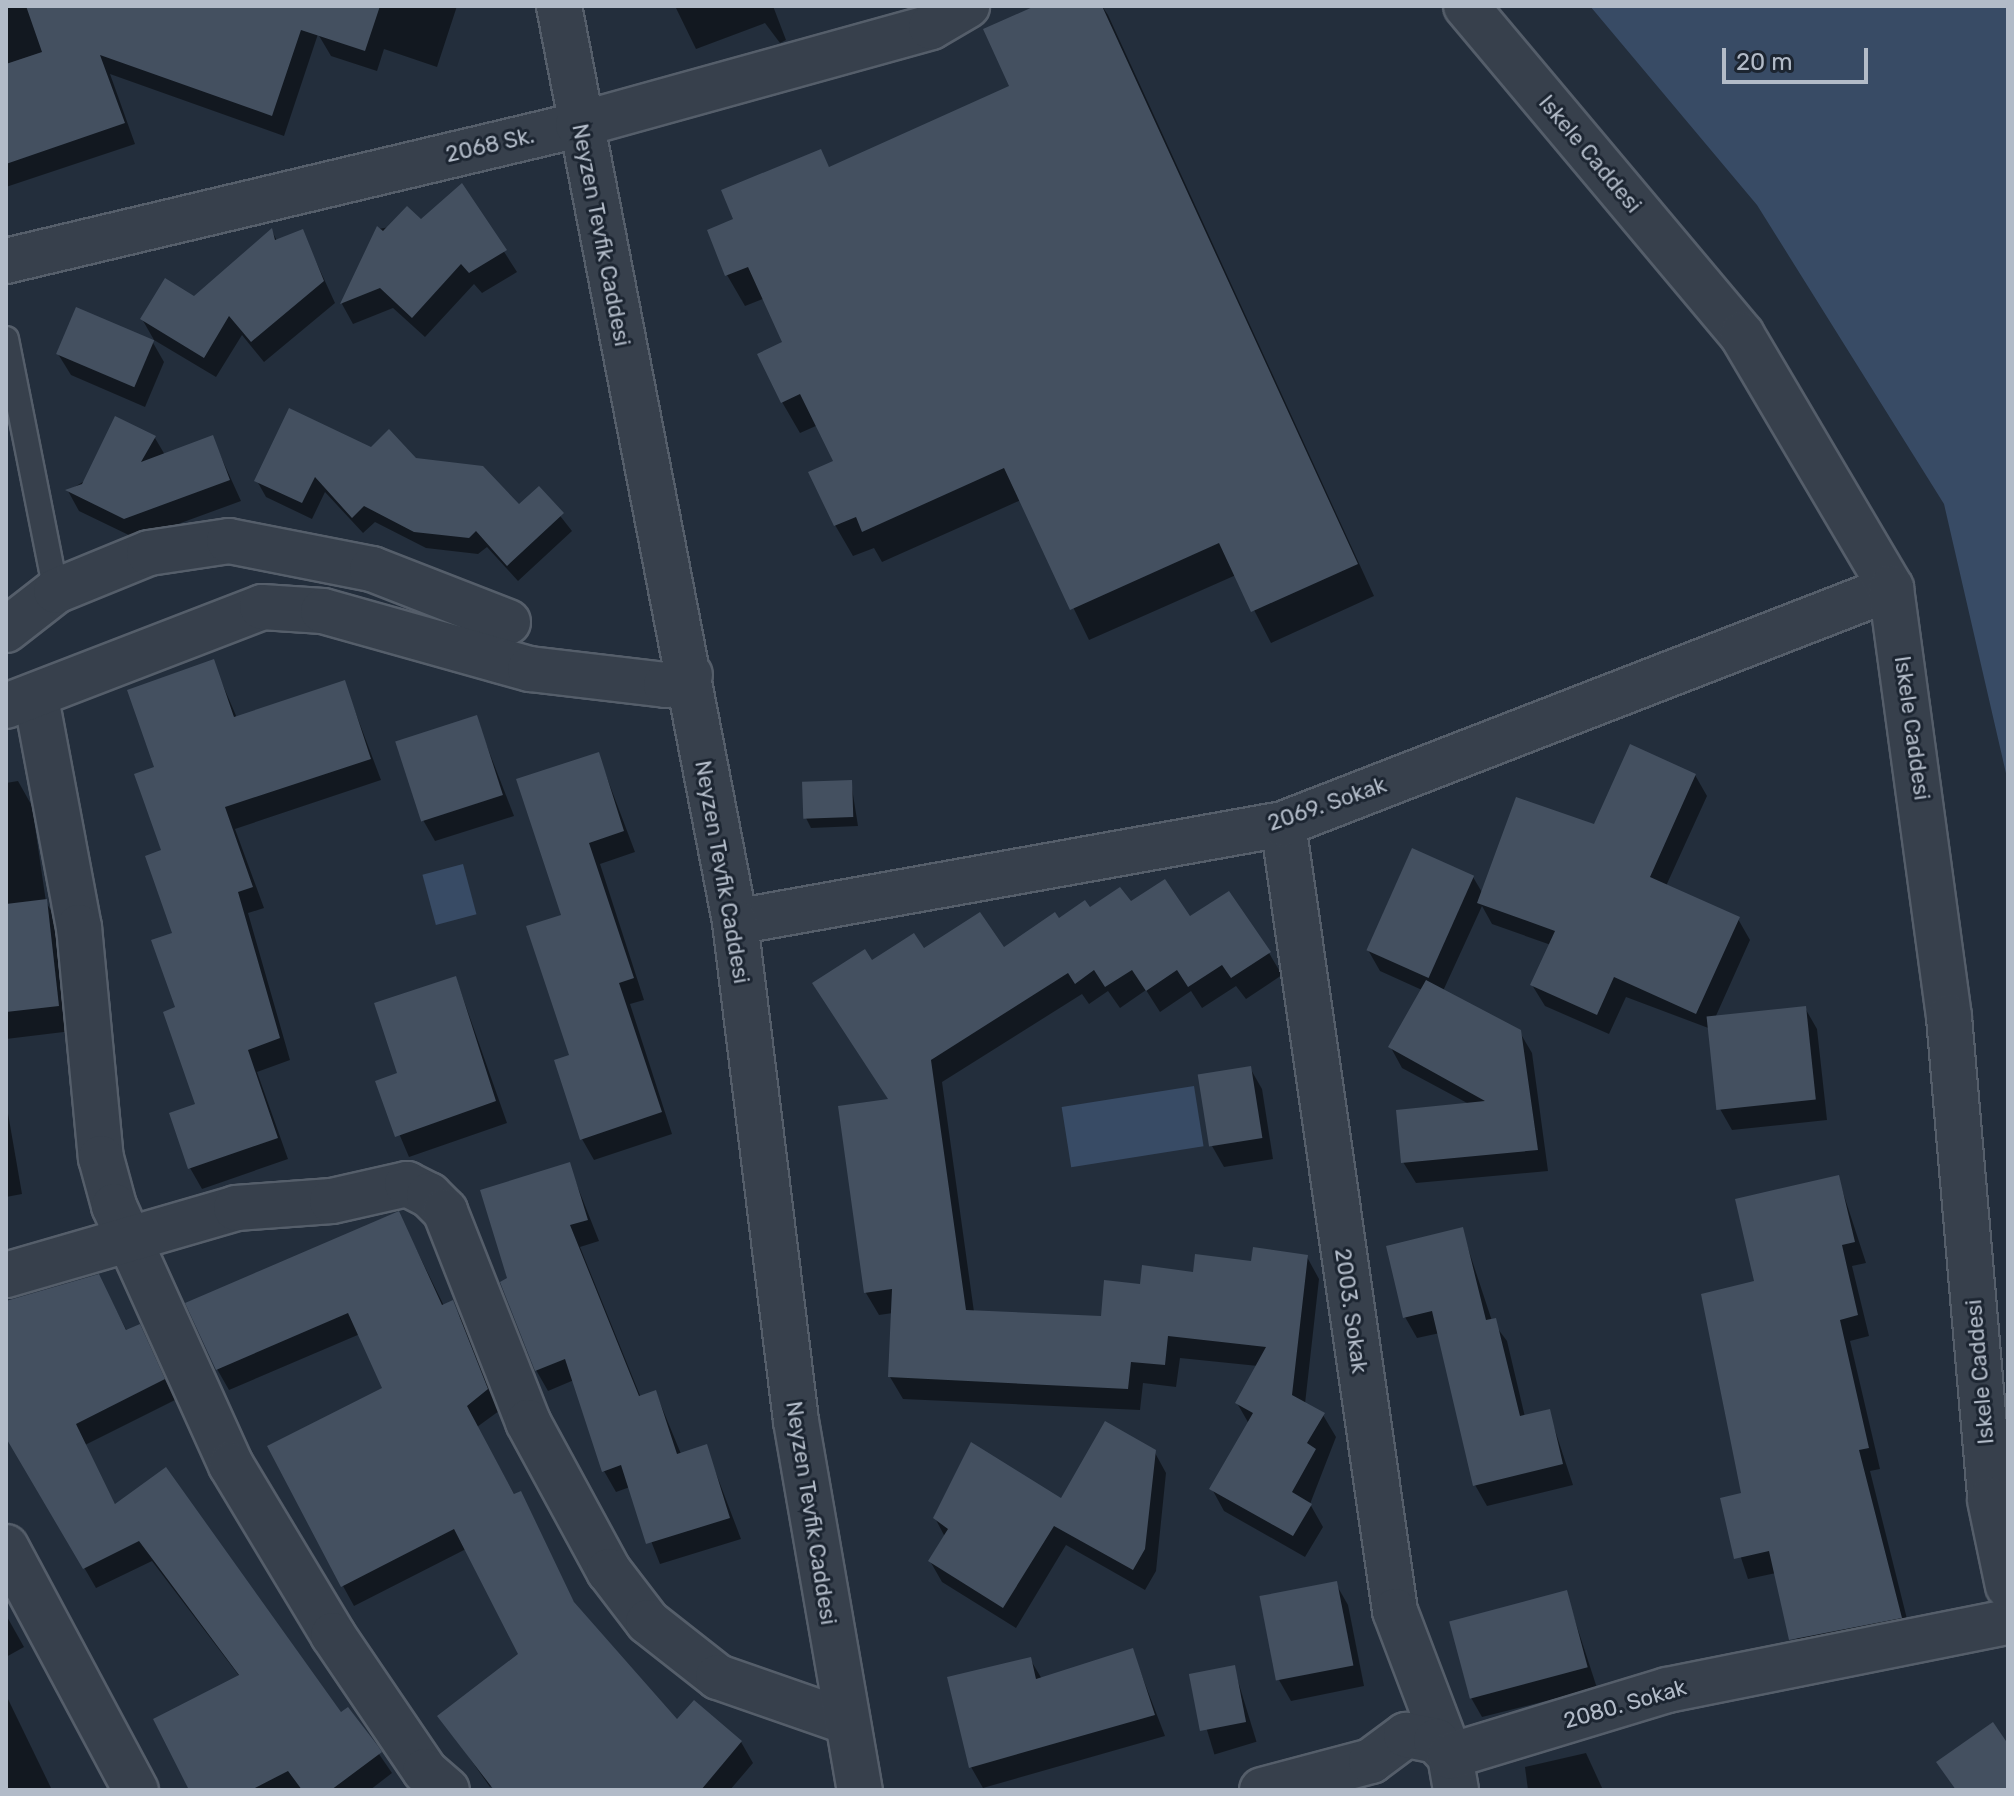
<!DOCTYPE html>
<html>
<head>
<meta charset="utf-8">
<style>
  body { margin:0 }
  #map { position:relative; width:2014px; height:1796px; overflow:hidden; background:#232e3c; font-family:Rubik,sans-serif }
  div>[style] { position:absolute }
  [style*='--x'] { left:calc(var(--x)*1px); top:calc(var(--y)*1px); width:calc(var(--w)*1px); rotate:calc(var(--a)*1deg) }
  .water>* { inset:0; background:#384b65; transform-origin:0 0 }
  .shadow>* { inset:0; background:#0007; transform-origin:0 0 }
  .building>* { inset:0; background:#445060; transform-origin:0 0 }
  .roads { filter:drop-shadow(2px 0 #555e6a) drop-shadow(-2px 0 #555e6a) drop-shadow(0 2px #555e6a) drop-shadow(0 -2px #555e6a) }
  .service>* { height:24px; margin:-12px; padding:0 12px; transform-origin:12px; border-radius:12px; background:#37404c }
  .minor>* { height:44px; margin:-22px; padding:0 22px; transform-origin:22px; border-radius:22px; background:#37404c }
  .tertiary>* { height:44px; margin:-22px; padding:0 22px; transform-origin:22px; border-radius:22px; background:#37404c }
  span { translate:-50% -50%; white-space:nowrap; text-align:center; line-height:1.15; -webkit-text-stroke:6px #1c2531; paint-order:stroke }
  .street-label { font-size:22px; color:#b2bbc8 }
  .frame { position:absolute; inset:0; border:8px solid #b2bbc8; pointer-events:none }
  .scale { position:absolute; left:1722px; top:48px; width:146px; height:36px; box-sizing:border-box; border:4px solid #b2bbc8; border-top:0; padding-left:10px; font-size:24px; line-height:28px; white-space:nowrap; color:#b2bbc8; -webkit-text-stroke:6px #1c2531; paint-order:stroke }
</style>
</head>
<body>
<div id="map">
  <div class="water">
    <div style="clip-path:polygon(1590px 6px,2008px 6px,2008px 782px,1944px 504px,1757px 205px)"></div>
    <div style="left:463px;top:864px;width:52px;height:42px;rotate:75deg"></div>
    <div style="left:1194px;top:1086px;width:61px;height:134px;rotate:81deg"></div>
  </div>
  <div class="shadow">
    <div style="clip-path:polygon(6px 6px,457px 6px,437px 67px,384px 49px,377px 71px,331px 56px,318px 34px,284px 136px,110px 74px,135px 144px,6px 187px)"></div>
    <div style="clip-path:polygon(675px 6px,773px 6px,786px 40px,780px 43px,765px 23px,696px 49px)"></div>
    <div style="clip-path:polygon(1040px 6px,1102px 6px,1108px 15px,1374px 596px,1271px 643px,1236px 575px,1089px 640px,1021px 500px,882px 562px,874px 548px,853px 556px,835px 525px,835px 462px,818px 425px,800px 433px,782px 402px,784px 343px,765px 298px,745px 306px,727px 275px,736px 220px,820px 151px,830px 169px,1012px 88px)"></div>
    <div style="clip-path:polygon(462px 186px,517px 272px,482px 293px,474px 284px,425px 337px,393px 308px,353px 324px,342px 304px,378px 229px,421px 222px)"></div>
    <div style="clip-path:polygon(272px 231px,277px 241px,302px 231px,335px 303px,264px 362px,242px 335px,216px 377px,154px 340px,142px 319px,195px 299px)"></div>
    <div style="clip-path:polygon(152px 341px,164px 362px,145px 407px,71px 375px,58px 354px)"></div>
    <div style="clip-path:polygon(212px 437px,241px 501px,137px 539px,79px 511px,68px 491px,155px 438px,165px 455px)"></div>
    <div style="clip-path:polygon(371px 449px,415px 460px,519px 507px,539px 489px,572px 531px,518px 581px,487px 547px,478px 554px,426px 548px,375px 522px,363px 533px,325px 492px,312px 519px,266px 497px,257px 481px)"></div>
    <div style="clip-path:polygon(213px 662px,237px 718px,344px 682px,381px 780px,235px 829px,264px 908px,248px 913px,290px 1060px,257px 1072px,288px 1159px,202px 1189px,190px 1168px,198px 1105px,157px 768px)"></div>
    <div style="clip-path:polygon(476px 718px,514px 816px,435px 841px,423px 820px)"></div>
    <div style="clip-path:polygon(598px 754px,635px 852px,600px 864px,644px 1000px,630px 1004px,672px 1134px,594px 1160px,582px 1139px,571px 1056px,564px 916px)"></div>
    <div style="clip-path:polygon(1695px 775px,1707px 796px,1666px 886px,1738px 919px,1750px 940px,1715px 1018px,1805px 1008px,1817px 1029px,1827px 1120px,1732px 1130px,1720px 1109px,1711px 1029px,1626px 997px,1609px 1034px,1545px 1006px,1532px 985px,1551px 945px,1492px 924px,1482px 906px,1443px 991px,1519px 1031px,1532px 1053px,1548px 1171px,1416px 1183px,1403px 1162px,1469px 1104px,1402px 1068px,1390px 1046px,1422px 990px,1380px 971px,1368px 950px,1473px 877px,1483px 894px)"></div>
    <div style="clip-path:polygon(18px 781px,32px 806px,46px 902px,60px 926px,72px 1031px,6px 1039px,6px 783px)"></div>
    <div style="clip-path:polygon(851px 782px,858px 826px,811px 828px,806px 818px)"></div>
    <div style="clip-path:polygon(1130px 904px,1190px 919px,1269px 953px,1282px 975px,1246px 999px,1236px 986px,1202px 1008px,1191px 991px,1160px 1012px,1146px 990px,1120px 1008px,1108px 991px,1089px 1004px,1082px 994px,942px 1082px,974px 1312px,1102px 1318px,1141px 1286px,1307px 1257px,1319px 1279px,1305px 1404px,1323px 1415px,1336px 1437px,1310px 1504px,1323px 1527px,1305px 1557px,1224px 1511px,1212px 1489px,1249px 1424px,1237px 1403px,1258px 1366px,1180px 1358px,1176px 1387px,1143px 1383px,1140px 1410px,903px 1399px,890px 1377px,893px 1313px,879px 1315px,866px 1293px,889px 1101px,872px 963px,923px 951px,1003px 950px,1059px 920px)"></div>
    <div style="clip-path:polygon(456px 978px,507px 1123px,409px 1157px,377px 1082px,400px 1074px)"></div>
    <div style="clip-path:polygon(1250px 1068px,1262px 1089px,1273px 1159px,1224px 1167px,1212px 1146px)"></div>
    <div style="clip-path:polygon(6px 1102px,22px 1194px,6px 1197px)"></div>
    <div style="clip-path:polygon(569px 1165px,599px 1241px,580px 1247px,641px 1398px,656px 1393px,681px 1454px,706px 1447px,741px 1539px,660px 1564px,630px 1487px,616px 1492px,604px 1471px,574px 1380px,548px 1391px,536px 1370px,510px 1280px)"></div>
    <div style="clip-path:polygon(1838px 1177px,1866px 1263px,1852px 1266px,1869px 1336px,1850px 1341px,1880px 1469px,1870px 1471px,1912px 1639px,1803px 1660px,1776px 1573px,1748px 1579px,1722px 1500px,1744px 1495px,1757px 1283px)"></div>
    <div style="clip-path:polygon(399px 1214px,444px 1306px,452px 1303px,464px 1323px,499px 1411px,477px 1427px,577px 1608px,677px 1722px,741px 1742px,753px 1763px,730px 1790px,516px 1790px,503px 1778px,490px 1787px,440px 1716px,521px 1654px,466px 1549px,354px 1606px,343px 1586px,384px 1389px,360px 1334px,229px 1390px,217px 1369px,188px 1304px)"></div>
    <div style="clip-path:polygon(1462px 1230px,1492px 1321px,1507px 1341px,1525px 1417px,1549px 1412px,1573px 1485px,1487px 1506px,1475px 1485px,1440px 1333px,1417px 1338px,1405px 1317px)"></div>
    <div style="clip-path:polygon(98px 1276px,127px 1331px,139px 1326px,175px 1400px,85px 1445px,116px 1506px,340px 1715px,348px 1709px,392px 1773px,370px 1790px,194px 1790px,240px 1677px,152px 1561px,96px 1588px,6px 1433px,6px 1303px)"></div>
    <div style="clip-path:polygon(1154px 1451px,1166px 1473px,1156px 1571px,1145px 1590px,1066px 1545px,1016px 1628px,942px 1582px,930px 1561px,945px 1537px,935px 1518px,1062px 1501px)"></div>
    <div style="clip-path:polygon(1336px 1584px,1348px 1605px,1364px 1686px,1291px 1701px,1279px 1680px)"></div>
    <div style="clip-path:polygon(1566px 1593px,1597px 1688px,1482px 1717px,1470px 1696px)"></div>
    <div style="clip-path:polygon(6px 1615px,24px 1647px,6px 1657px)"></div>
    <div style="clip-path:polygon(1132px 1650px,1165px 1736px,983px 1788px,971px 1767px,1030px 1659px,1042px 1679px)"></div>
    <div style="left:1234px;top:1668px;width:77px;height:44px;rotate:73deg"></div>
    <div style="clip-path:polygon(6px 1695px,52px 1790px,6px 1790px)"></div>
    <div style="clip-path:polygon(1586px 1753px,1603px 1790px,1528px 1790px,1525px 1767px)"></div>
  </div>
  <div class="building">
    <div style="clip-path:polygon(26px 6px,380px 6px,365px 51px,301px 30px,272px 116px,100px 55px,125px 123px,6px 164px,6px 64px,42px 52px)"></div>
    <div style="clip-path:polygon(1035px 6px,1102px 6px,1358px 564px,1251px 612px,1219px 543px,1070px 610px,1004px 468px,862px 532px,856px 517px,834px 526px,808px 472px,833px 461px,800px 394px,781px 403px,757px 354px,782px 342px,748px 267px,725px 276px,707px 230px,733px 219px,721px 190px,821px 149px,829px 167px,1009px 86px,983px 29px)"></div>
    <div style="clip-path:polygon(462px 183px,507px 250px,469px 273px,461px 264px,412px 318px,380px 288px,340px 304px,377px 226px,383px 231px,407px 206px,421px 219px)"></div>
    <div style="clip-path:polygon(272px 228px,275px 240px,303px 229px,324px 281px,251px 342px,229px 316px,204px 358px,140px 319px,165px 278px,194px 296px)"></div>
    <div style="left:76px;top:307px;width:85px;height:51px;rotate:23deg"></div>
    <div style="clip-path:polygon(289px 408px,371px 447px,389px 429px,416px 458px,483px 466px,519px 504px,539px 486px,564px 513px,507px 566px,476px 531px,469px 538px,414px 532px,364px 506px,352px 518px,315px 477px,302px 503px,254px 481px)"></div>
    <div style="clip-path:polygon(115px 416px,156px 436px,141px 462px,213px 435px,230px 480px,124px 519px,65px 490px,82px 484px)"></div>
    <div style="clip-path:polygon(214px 659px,234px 717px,345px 680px,371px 759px,225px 807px,253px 887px,238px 892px,280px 1038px,248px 1050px,278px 1138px,188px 1169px,169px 1113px,195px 1104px,163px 1012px,175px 1007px,151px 940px,172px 933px,145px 856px,161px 850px,134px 774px,154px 767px,127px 690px)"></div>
    <div style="left:477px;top:715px;width:84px;height:86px;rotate:72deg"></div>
    <div style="clip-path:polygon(1630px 744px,1696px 774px,1650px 877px,1740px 917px,1696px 1014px,1614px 977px,1597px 1015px,1530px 985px,1555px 931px,1477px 903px,1516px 797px,1594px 824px)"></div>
    <div style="clip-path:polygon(599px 752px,624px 831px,589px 843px,634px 978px,619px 983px,662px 1112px,580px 1140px,554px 1060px,569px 1055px,526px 926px,561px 915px,516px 779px)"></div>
    <div style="left:852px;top:780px;width:37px;height:50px;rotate:88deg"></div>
    <div style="left:1412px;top:848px;width:68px;height:112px;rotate:24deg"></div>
    <div style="clip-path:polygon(1165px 879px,1190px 916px,1229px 891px,1271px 952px,1231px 978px,1222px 965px,1188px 987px,1177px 970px,1146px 991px,1132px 970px,1105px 987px,1094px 970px,1075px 984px,1068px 973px,931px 1060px,966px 1310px,1101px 1316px,1104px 1280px,1140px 1284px,1142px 1265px,1193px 1272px,1195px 1254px,1251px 1261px,1253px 1247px,1308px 1255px,1292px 1395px,1325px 1413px,1307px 1443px,1316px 1449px,1292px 1492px,1312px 1504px,1293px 1536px,1209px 1489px,1253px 1413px,1235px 1403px,1266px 1347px,1168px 1336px,1165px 1365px,1131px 1362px,1128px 1389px,888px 1377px,892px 1289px,864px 1293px,838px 1106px,888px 1099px,812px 983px,865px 949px,872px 960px,914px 933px,924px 948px,980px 912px,1004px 947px,1055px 912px,1059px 918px,1085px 900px,1090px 907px,1120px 887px,1131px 901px)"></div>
    <div style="clip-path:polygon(47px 899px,59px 1006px,6px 1012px,6px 904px)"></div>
    <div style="clip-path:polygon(456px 976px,496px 1101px,395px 1137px,375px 1081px,397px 1073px,374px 1003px)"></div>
    <div style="clip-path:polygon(1426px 980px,1521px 1030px,1538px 1150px,1401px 1163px,1396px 1110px,1485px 1101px,1388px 1047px)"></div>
    <div style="left:1806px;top:1006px;width:94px;height:100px;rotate:84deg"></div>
    <div style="left:1251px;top:1066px;width:73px;height:54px;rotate:81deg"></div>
    <div style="clip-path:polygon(570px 1162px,588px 1220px,570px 1225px,639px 1396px,656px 1390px,677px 1454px,707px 1444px,730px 1518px,646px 1544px,621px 1465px,602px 1472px,565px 1359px,535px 1371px,500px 1282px,507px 1278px,480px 1190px)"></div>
    <div style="clip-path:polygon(1839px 1175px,1855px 1242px,1842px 1245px,1858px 1315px,1840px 1320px,1869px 1448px,1859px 1450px,1902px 1618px,1789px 1640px,1769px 1551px,1734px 1559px,1720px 1498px,1741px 1493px,1701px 1294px,1754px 1281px,1735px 1199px)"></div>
    <div style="clip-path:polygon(399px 1211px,442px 1305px,453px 1300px,488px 1389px,467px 1406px,514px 1494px,521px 1491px,574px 1602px,677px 1719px,694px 1700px,742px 1741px,701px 1790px,494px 1790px,437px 1716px,518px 1654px,454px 1529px,341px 1587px,267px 1446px,382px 1388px,348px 1313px,216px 1370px,185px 1303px)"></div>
    <div style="clip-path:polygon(1463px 1227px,1486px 1320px,1496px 1318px,1520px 1416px,1550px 1409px,1563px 1464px,1473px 1486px,1432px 1311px,1403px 1318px,1386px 1246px)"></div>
    <div style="clip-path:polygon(99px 1274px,126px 1330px,140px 1324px,165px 1379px,76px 1424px,115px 1504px,166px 1467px,341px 1712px,348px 1707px,378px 1746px,382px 1752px,331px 1790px,302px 1790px,288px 1771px,251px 1790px,189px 1790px,153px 1719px,239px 1675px,139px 1541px,83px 1569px,6px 1438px,6px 1301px)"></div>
    <div style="clip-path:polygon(1105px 1421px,1156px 1450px,1145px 1549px,1133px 1570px,1054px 1526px,1003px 1608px,928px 1561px,948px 1529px,933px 1518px,971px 1442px,1061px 1498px)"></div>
    <div style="left:1337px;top:1581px;width:86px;height:79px;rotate:79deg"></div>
    <div style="left:1567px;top:1590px;width:80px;height:122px;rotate:75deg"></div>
    <div style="clip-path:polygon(1133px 1648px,1155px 1715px,969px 1768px,947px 1677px,1031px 1657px,1036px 1679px)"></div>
    <div style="left:1235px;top:1665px;width:58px;height:47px;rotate:79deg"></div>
    <div style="clip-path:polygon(1993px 1722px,2008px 1744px,2008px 1790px,1956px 1790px,1936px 1762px)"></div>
  </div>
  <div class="roads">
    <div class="service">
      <div style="--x:6;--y:339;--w:257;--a:78.8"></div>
    </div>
    <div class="minor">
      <div style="--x:6;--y:261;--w:588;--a:-13.37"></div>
      <div style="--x:578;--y:125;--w:366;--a:-15.5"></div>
      <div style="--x:931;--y:27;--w:42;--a:-30.3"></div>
      <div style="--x:6;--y:630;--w:63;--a:-38"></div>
      <div style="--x:56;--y:591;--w:100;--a:-22.2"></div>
      <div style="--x:149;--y:553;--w:81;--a:-8.5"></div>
      <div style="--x:229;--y:541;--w:146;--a:11.1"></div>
      <div style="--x:372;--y:569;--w:146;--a:21.3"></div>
      <div style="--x:36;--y:698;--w:233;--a:79.4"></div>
      <div style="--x:79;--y:927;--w:232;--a:84.6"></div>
      <div style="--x:101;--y:1158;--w:50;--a:74.8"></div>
      <div style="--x:114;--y:1206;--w:284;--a:65.7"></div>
      <div style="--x:231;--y:1465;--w:198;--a:59"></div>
      <div style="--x:333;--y:1635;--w:164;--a:55.9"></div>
      <div style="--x:425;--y:1771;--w:29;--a:41"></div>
      <div style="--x:6;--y:706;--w:274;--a:-21.1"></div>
      <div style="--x:262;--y:607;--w:61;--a:3.8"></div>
      <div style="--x:323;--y:611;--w:215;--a:15.7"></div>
      <div style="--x:530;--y:669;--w:137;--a:6.7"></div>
      <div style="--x:666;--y:685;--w:26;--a:-23"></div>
      <div style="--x:1283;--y:824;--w:795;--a:81.9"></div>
      <div style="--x:1395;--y:1611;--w:155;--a:69.2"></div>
      <div style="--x:1450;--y:1756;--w:35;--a:80"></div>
      <div style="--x:735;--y:922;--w:557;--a:-10.14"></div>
      <div style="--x:1283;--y:824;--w:652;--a:-21.21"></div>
      <div style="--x:6;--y:1275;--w:240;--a:-16.2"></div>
      <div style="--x:236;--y:1208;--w:96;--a:-4.2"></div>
      <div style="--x:332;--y:1201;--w:77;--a:-12.8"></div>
      <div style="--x:407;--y:1184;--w:25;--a:27"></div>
      <div style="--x:429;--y:1195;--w:23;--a:45"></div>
      <div style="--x:445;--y:1211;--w:227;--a:68.5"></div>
      <div style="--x:528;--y:1422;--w:170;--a:61.5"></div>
      <div style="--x:609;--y:1571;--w:64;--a:52.6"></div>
      <div style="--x:648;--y:1622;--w:89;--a:38.2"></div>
      <div style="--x:718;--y:1677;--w:133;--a:19.2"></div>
      <div style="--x:6;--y:1547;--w:276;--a:61.9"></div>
      <div style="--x:1262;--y:1790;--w:113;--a:-14.9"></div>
      <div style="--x:1371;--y:1761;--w:44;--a:-36.6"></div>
      <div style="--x:1406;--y:1735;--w:31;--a:11"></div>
      <div style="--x:1436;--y:1741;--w:21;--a:47"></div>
      <div style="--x:1450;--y:1756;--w:227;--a:-16.9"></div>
      <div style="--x:1667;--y:1690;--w:348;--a:-11.3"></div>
    </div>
    <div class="tertiary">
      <div style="--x:559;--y:6;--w:933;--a:79.12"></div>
      <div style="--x:735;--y:922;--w:503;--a:83.03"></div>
      <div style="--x:796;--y:1421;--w:375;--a:80.2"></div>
      <div style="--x:1466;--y:6;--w:429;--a:50"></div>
      <div style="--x:1742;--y:335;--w:294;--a:59.5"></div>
      <div style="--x:1891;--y:588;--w:433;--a:82.3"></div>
      <div style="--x:1949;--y:1017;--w:485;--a:85.1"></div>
      <div style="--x:1990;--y:1500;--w:88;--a:78.2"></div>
    </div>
  </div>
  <div class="street-label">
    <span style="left:490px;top:145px;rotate:-13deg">2068 Sk.</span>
    <span style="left:1590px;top:154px;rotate:50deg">Iskele Caddesi</span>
    <span style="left:601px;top:235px;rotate:79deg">Neyzen Tevfik Caddesi</span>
    <span style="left:1912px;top:728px;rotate:82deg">Iskele Caddesi</span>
    <span style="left:1327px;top:804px;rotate:-19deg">2069. Sokak</span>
    <span style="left:722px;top:872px;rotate:80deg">Neyzen Tevfik Caddesi</span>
    <span style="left:1351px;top:1311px;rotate:82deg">2003. Sokak</span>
    <span style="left:1980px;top:1372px;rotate:-95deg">Iskele Caddesi</span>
    <span style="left:811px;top:1513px;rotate:81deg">Neyzen Tevfik Caddesi</span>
    <span style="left:1625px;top:1704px;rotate:-16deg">2080. Sokak</span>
  </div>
  <div class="frame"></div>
  <div class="scale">20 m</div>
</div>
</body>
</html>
